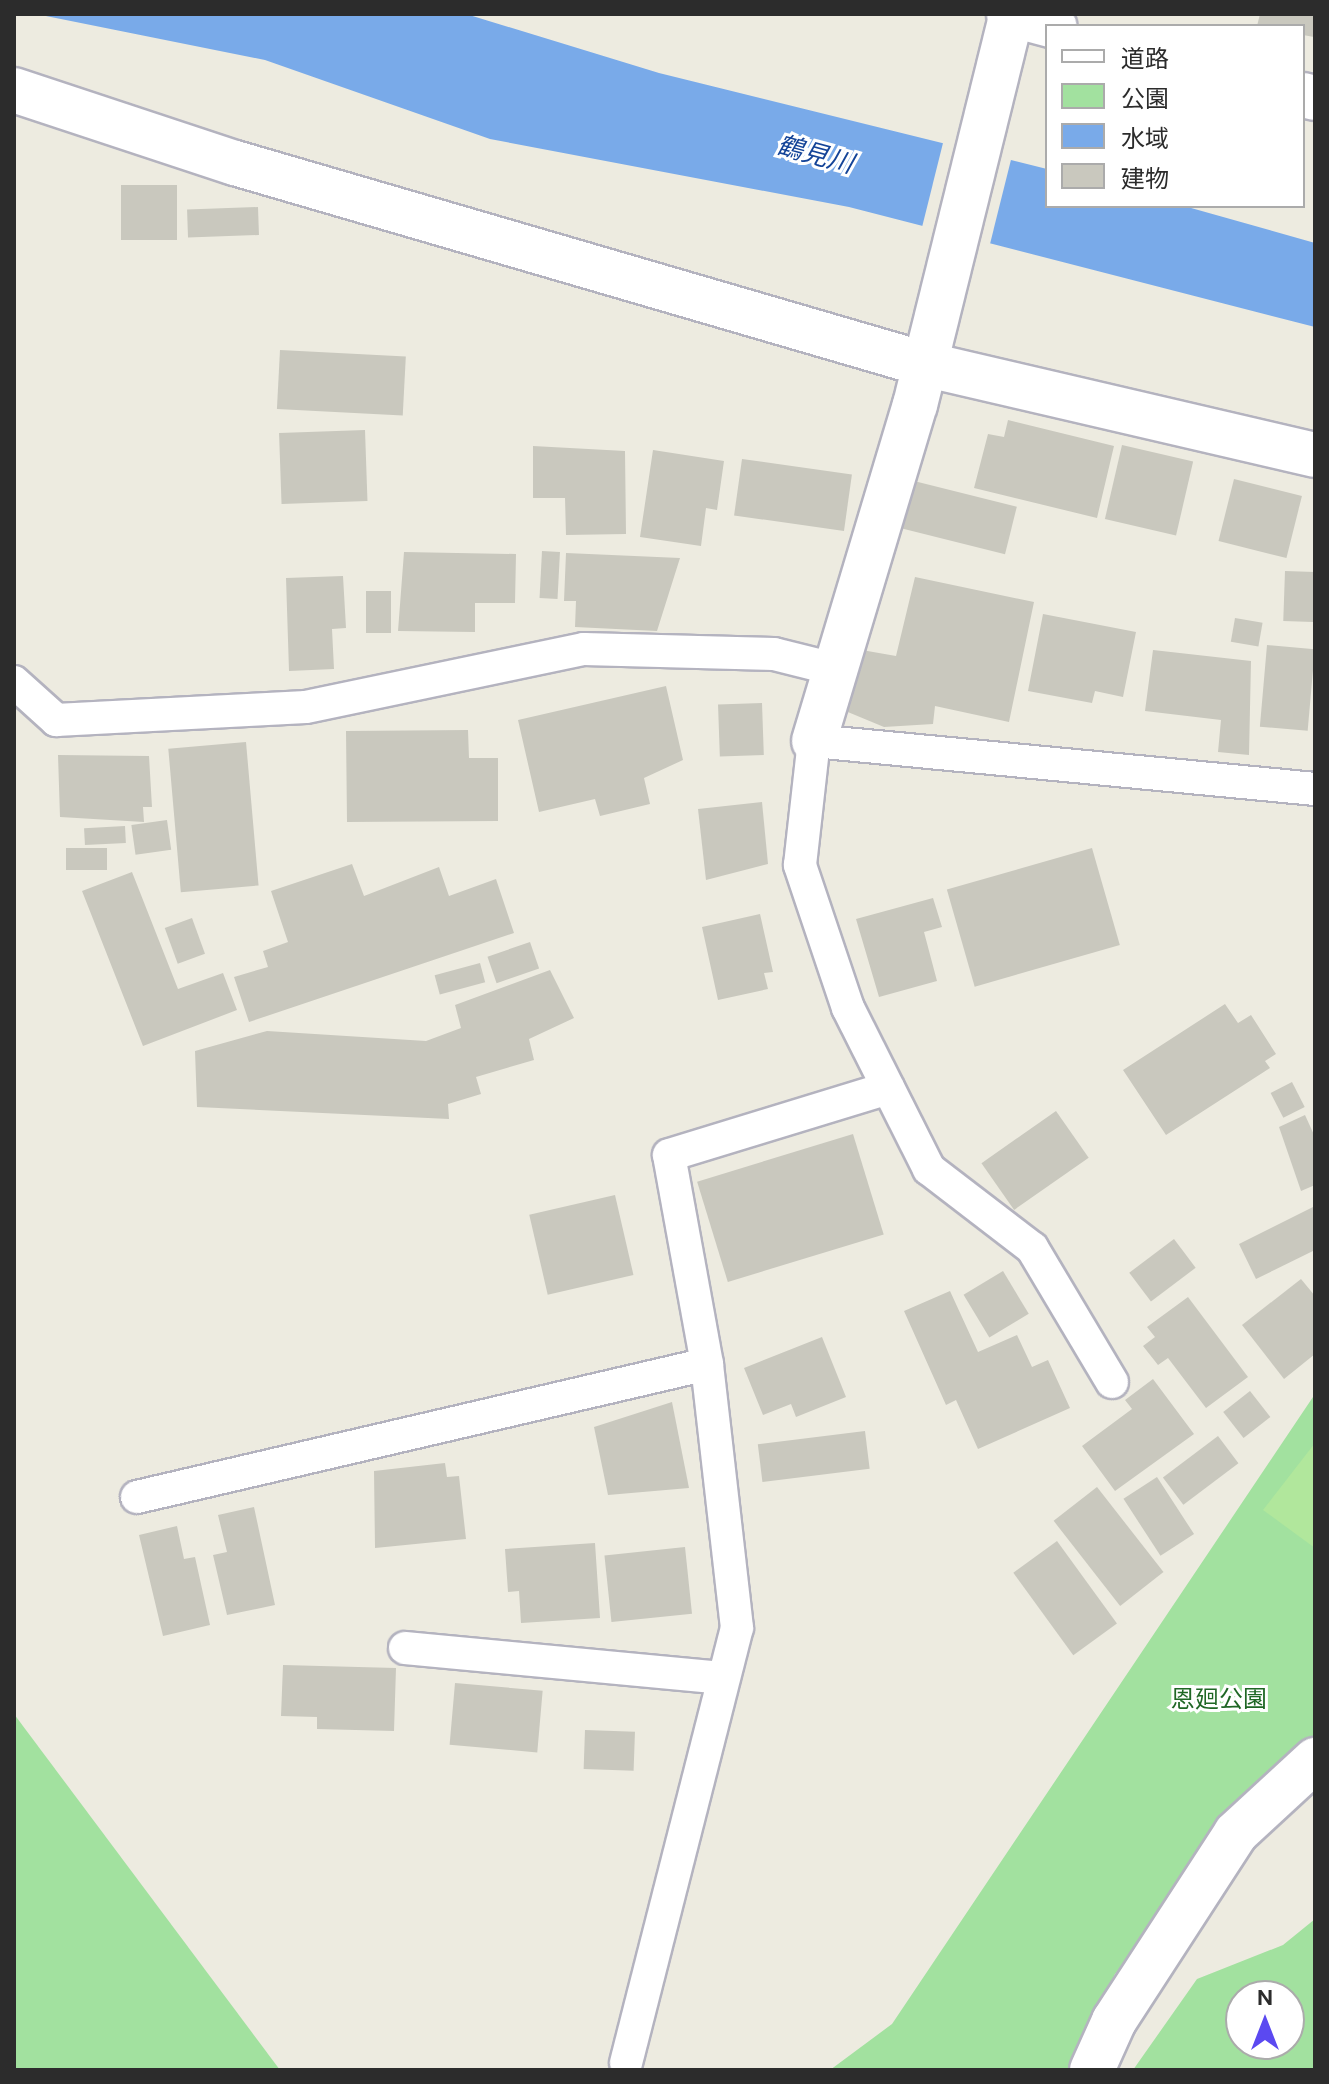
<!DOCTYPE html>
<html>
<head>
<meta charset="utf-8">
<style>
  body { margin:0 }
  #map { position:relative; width:1329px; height:2084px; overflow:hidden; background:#edebe0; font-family:"DM Sans","Noto Sans JP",sans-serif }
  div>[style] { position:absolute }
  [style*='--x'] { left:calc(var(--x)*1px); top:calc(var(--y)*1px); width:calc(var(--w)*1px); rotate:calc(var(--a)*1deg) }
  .green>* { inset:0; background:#a2e19f }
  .pitch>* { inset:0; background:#b1e79c }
  .water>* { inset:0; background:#79aae9 }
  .pier>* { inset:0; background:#edebe0; transform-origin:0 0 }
  .building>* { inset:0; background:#c9c8be; transform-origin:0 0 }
  .roads { filter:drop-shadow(2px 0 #b4b3bf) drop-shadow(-2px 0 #b4b3bf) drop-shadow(0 2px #b4b3bf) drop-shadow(0 -2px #b4b3bf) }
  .service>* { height:32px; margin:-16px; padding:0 16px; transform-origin:16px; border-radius:16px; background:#fff }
  .minor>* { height:44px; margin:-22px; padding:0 22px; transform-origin:22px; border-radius:22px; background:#fff }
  span { translate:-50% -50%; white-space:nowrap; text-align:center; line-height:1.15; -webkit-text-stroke:6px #fff; paint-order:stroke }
  .park-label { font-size:24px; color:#1f6725 }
  .water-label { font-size:26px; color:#144498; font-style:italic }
  .frame { position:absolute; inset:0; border:16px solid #2c2c2c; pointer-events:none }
  .legend { position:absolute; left:1045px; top:24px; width:260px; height:184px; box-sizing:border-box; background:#fff; border:2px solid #ababab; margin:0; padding:10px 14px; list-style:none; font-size:24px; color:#2c2c2c }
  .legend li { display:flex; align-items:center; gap:16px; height:40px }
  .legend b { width:40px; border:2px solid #ababab }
  .north { position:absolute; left:1225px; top:1980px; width:80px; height:80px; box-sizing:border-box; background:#fff; border:2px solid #ababab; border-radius:50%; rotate:0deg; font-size:22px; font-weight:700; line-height:32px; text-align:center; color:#2c2c2c }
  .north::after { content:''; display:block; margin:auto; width:28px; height:36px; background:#5b49f1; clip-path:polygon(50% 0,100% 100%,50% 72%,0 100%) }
</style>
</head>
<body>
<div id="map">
  <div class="green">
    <div style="clip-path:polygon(1315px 1394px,1315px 1742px,1273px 1777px,1115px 1974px,1069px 2070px,830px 2070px,892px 2024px)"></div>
    <div style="clip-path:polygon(14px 1714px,280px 2070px,14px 2070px)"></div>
    <div style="clip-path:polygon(evenodd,1315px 1919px,1315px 2070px,1133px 2070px,1197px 1979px,1283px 1945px,1315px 1919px,1241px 1996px,1289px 1996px,1289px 2044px,1241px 2044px,1241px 1996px)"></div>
  </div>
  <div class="pitch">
    <div style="clip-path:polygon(1315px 1443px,1315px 1548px,1263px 1510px)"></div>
  </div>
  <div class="water">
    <div style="clip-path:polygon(36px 14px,466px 14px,659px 73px,1047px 169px,1047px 206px,1184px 206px,1315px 243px,1315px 327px,849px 207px,490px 139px,265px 60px)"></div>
  </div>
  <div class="pier">
    <div style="left:944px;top:139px;width:70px;height:94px;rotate:14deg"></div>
  </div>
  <div class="building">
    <div style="clip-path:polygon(1260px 14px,1315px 14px,1314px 37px,1303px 35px,1303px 26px,1257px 26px)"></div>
    <div style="left:121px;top:185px;width:56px;height:55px"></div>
    <div style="left:258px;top:207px;width:28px;height:71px;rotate:88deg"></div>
    <div style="left:280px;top:350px;width:126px;height:59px;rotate:3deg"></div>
    <div style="clip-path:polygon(1008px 420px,1114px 446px,1097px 518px,974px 488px,988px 434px,1004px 437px)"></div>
    <div style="left:365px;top:430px;width:71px;height:86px;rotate:88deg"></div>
    <div style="left:1122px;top:445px;width:73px;height:76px;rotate:13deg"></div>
    <div style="clip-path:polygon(533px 446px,625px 451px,626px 534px,566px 535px,565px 498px,533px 498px)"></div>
    <div style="clip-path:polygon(653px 450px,724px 461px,717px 510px,706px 508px,701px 546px,640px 537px)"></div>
    <div style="left:742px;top:459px;width:111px;height:57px;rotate:8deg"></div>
    <div style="left:1234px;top:479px;width:70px;height:64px;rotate:14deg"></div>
    <div style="left:914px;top:481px;width:106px;height:49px;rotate:14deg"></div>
    <div style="left:542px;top:551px;width:18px;height:47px;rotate:3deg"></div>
    <div style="clip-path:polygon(404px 552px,516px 554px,515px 603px,475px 603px,475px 632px,398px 631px)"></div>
    <div style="clip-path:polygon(566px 553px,680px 558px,657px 631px,575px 627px,576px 601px,564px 601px)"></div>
    <div style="left:1285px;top:571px;width:30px;height:50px;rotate:2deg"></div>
    <div style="clip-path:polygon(343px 576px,346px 628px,332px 629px,334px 669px,289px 671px,286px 578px)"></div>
    <div style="clip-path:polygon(915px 577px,1034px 602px,1009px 722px,935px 706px,933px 724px,884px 727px,843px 710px,856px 649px,896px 656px)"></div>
    <div style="left:366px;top:591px;width:25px;height:42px"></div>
    <div style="clip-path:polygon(1043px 614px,1136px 632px,1123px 697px,1095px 691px,1092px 703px,1028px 691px)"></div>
    <div style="left:1235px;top:618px;width:28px;height:24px;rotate:10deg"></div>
    <div style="left:1267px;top:645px;width:48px;height:82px;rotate:5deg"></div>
    <div style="clip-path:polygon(1153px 650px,1251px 661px,1249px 755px,1218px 752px,1221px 720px,1145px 711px)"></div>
    <div style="clip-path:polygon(666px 686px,683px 760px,644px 778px,650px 804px,600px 816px,595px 799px,539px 812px,518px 720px)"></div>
    <div style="left:762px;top:703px;width:52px;height:44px;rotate:88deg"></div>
    <div style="clip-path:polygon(468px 730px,469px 758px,498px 758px,498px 821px,347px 822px,346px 731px)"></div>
    <div style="left:246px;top:742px;width:144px;height:78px;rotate:85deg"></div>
    <div style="clip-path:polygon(58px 755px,149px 756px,152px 807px,143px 807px,144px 822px,60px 817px)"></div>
    <div style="clip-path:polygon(762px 802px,768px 864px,706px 880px,698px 809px)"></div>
    <div style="left:167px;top:820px;width:30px;height:36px;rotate:82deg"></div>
    <div style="left:125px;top:826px;width:17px;height:41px;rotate:87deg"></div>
    <div style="left:107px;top:848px;width:22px;height:41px;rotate:90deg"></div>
    <div style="left:1092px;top:848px;width:101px;height:151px;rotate:74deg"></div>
    <div style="clip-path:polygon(352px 864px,364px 896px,439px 867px,449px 896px,496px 879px,514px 933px,249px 1022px,234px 977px,268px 967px,263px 951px,288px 942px,271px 891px)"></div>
    <div style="clip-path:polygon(132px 872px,178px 989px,223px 973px,237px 1010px,143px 1046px,82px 891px)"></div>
    <div style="clip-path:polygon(933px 898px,942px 927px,924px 932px,937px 981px,879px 997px,856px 919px)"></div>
    <div style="clip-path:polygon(760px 914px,773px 972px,764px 973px,768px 989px,718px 1000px,702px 927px)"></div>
    <div style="left:192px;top:918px;width:38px;height:29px;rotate:70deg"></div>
    <div style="left:530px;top:942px;width:28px;height:45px;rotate:71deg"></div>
    <div style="left:480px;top:963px;width:20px;height:47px;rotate:75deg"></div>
    <div style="clip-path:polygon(550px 970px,574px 1018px,529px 1039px,534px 1060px,476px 1077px,481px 1094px,448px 1104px,449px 1119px,197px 1107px,195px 1051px,267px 1031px,426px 1041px,461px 1028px,455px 1005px)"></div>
    <div style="clip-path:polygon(1225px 1004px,1238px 1023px,1251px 1015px,1276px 1054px,1265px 1061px,1270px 1068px,1166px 1135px,1123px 1070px)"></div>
    <div style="left:1292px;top:1082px;width:28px;height:24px;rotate:63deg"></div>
    <div style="left:1056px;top:1111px;width:57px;height:91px;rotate:55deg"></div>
    <div style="clip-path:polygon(1305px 1115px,1315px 1137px,1315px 1185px,1301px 1191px,1279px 1127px)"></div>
    <div style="left:853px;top:1134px;width:105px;height:163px;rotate:73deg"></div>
    <div style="left:615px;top:1195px;width:82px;height:88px;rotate:77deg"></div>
    <div style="clip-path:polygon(1315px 1206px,1315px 1250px,1256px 1279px,1239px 1244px)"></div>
    <div style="left:1174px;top:1239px;width:36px;height:56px;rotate:53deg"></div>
    <div style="left:1003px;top:1271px;width:50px;height:46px;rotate:59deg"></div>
    <div style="clip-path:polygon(1301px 1279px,1315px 1296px,1315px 1354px,1284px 1379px,1242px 1325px)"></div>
    <div style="clip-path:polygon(950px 1291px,978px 1352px,1017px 1335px,1032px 1367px,1048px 1360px,1070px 1408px,978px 1449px,956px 1400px,946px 1405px,904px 1311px)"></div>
    <div style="clip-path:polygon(1188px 1297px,1248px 1377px,1206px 1408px,1168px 1358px,1158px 1365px,1143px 1346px,1155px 1337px,1147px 1327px)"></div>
    <div style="clip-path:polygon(822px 1337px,846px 1397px,796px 1417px,791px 1404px,763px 1415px,744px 1368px)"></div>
    <div style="clip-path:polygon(1153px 1379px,1194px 1434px,1115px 1491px,1082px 1446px,1132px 1409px,1125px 1400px)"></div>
    <div style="left:1250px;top:1391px;width:33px;height:34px;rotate:52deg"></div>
    <div style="clip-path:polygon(672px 1402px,689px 1488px,608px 1495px,594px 1427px)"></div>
    <div style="left:865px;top:1431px;width:38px;height:108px;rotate:83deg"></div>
    <div style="left:1218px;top:1436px;width:34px;height:69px;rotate:53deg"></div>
    <div style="clip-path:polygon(445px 1463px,447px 1477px,459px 1476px,466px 1539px,375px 1548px,374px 1471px)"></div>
    <div style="left:1157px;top:1477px;width:68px;height:40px;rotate:57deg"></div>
    <div style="left:1097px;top:1487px;width:108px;height:55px;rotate:52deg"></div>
    <div style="clip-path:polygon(254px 1507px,275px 1605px,227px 1615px,213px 1555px,227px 1552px,218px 1515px)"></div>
    <div style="clip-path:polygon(177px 1526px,184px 1559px,195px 1557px,210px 1625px,163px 1636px,139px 1535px)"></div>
    <div style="left:1057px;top:1541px;width:102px;height:54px;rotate:54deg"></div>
    <div style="clip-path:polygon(595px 1543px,600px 1618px,521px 1623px,519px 1591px,508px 1592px,505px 1549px)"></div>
    <div style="left:685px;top:1547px;width:67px;height:81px;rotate:84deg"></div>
    <div style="clip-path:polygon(283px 1665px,396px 1668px,394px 1731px,317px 1729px,317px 1717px,281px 1716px)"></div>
    <div style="left:455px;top:1683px;width:88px;height:62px;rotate:5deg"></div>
    <div style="left:585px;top:1730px;width:50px;height:39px;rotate:2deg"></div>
  </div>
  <div class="roads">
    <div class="service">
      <div style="--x:14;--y:682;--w:57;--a:42.1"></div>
      <div style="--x:56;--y:720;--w:250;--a:-3"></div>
      <div style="--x:306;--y:707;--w:284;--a:-11.8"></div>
      <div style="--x:584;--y:649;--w:190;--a:1.5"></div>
      <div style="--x:774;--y:654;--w:66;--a:14"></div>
      <div style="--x:1112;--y:1382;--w:156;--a:-120.8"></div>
      <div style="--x:1032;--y:1248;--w:130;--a:-142.5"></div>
      <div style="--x:929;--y:1169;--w:180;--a:-116.7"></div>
      <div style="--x:848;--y:1008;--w:151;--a:-108.6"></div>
      <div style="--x:800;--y:865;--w:125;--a:-83.6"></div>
      <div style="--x:814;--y:741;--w:503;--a:5.47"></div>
      <div style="--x:137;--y:1497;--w:585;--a:-13.13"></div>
      <div style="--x:405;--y:1648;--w:318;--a:5.4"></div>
      <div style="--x:626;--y:2063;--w:449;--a:-75.7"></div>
      <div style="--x:737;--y:1628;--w:266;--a:-96.5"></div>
      <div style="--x:707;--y:1364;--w:212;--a:-100.3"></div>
      <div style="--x:669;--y:1155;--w:229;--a:-17"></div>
    </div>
    <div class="minor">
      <div style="--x:1009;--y:14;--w:47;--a:14.9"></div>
      <div style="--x:14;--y:90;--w:233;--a:18.3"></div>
      <div style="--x:235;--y:163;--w:718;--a:16.26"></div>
      <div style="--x:924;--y:364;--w:401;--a:13.1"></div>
      <div style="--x:1303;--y:95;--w:12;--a:14"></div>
      <div style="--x:814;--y:741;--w:351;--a:-73.3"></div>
      <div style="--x:915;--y:405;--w:403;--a:-76.1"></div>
      <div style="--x:1092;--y:2070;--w:54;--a:-65.8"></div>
      <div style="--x:1114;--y:2021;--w:224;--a:-57"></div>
      <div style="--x:1236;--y:1833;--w:108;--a:-42.7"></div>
    </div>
  </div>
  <div class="park-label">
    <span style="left:1219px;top:1699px">恩廻公園</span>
  </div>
  <div class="water-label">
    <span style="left:815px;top:155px;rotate:15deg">鶴見川</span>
  </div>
  <div class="frame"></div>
  <ul class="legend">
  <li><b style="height:10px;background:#fff"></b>道路</li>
  <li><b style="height:22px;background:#a2e19f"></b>公園</li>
  <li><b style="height:22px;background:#79aae9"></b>水域</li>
  <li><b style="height:22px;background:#c9c8be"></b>建物</li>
  </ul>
  <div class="north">N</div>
</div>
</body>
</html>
